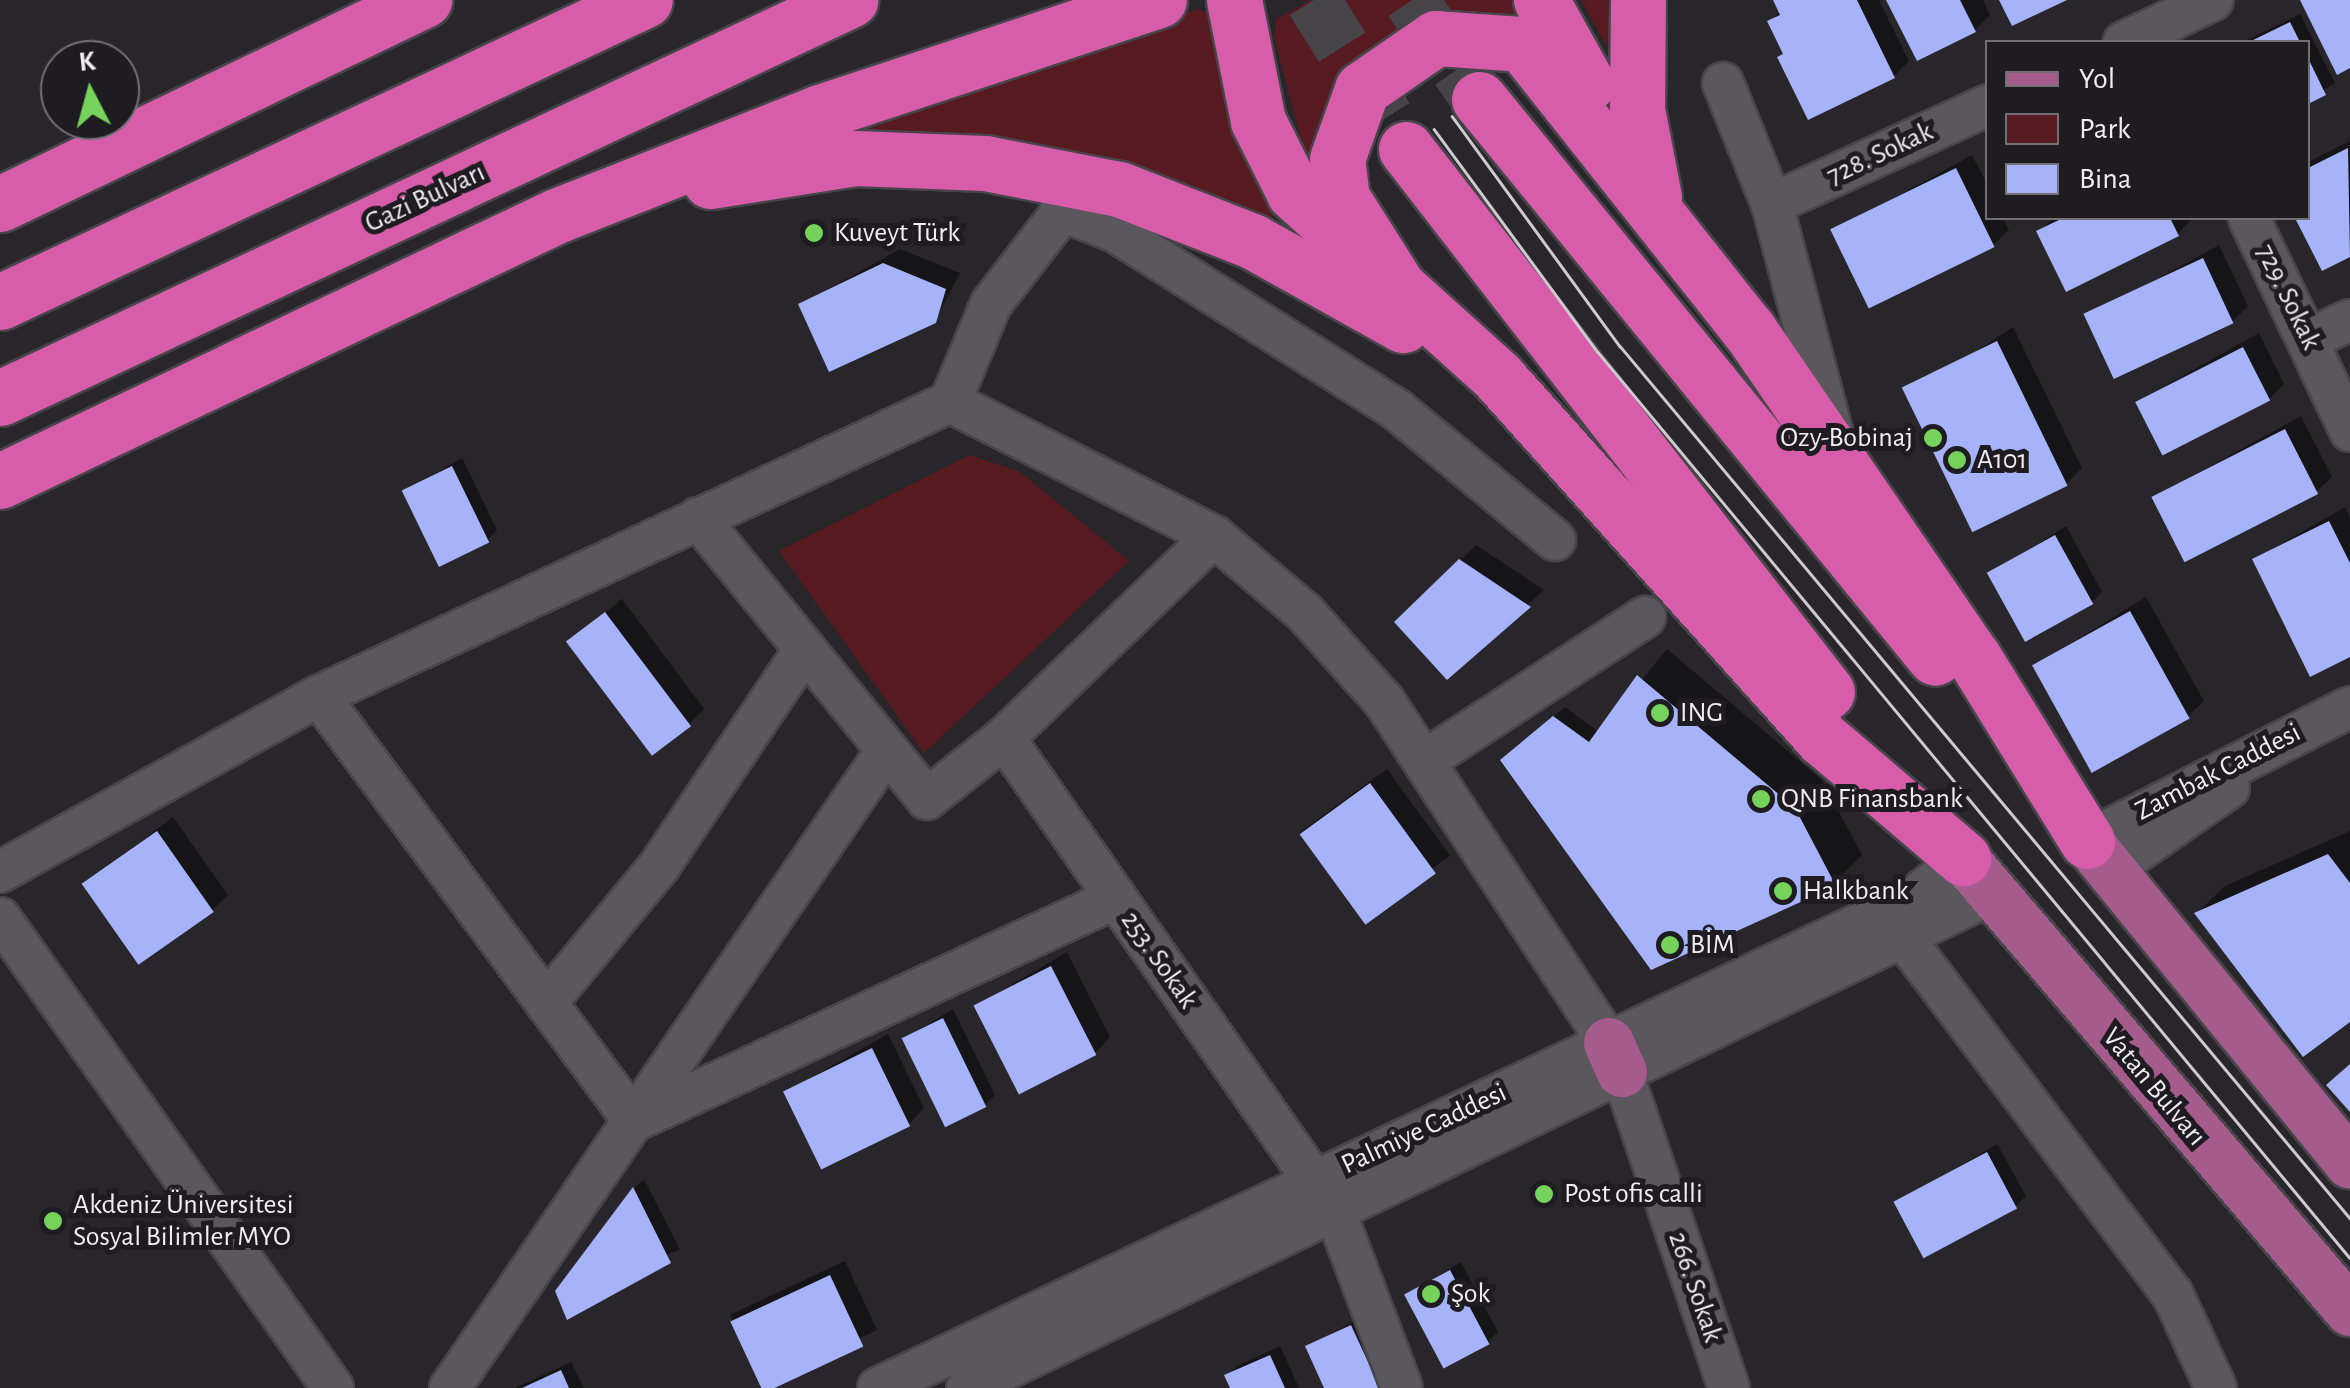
<!DOCTYPE html>
<html>
<head>
<meta charset="utf-8">
<style>
  body { margin:0 }
  #map { position:relative; width:2350px; height:1388px; overflow:hidden; background:#29262b; font-family:"Alegreya Sans",sans-serif }
  div>[style] { position:absolute }
  [style*='--x'] { left:calc(var(--x)*1px); top:calc(var(--y)*1px); width:calc(var(--w)*1px); rotate:calc(var(--a)*1deg) }
  .green>* { inset:0; background:#571a20 }
  .shadow>* { inset:0; background:#0007; transform-origin:0 0 }
  .building>* { inset:0; background:#a6b3f9; transform-origin:0 0 }
  .highway-tunnel>* { height:55px; margin-top:-27.5px; transform-origin:0; background:repeating-linear-gradient(90deg,#474449 0 55px,transparent 0 83px) }
  .roads { filter:drop-shadow(2px 0 #474549) drop-shadow(-2px 0 #474549) drop-shadow(0 2px #474549) drop-shadow(0 -2px #474549) }
  .minor>* { height:40px; margin:-20px; padding:0 20px; transform-origin:20px; border-radius:20px; background:#5a575d }
  .major>* { height:50px; margin:-25px; padding:0 25px; transform-origin:25px; border-radius:25px; background:#a55b8c }
  .highway>* { height:55px; margin:-27.5px; padding:0 27.5px; transform-origin:27.5px; border-radius:27.5px; background:#d75dab }
  .tram>* { height:2.5px; margin:-1.25px; padding:0 1.25px; transform-origin:1.25px; border-radius:1.25px; background:#cdcbcf }
  .dots>* { width:28px; height:28px; translate:-50% -50%; box-sizing:border-box; border:5px solid #1f1c21; border-radius:50% }
  span { translate:-50% -50%; white-space:nowrap; text-align:center; line-height:1.15; -webkit-text-stroke:10px #1f1c21; paint-order:stroke }
  .street-label { font-size:28px; color:#f0eef2 }
  .poi-label { font-size:28px; color:#f0eef2 }
  .left { translate:0 -50%; text-align:left }
  .right { translate:-100% -50%; text-align:right }
  .legend { position:absolute; left:1985px; top:40px; width:325px; height:180px; box-sizing:border-box; background:#1f1c21; border:2px solid #737075; margin:0; padding:12px 18px; list-style:none; font-size:30px; color:#f0eef2 }
  .legend li { display:flex; align-items:center; gap:20px; height:50px }
  .legend b { width:50px; border:2px solid #737075 }
  .north { position:absolute; left:40px; top:40px; width:100px; height:100px; box-sizing:border-box; background:#1f1c21; border:2px solid #737075; border-radius:50%; rotate:354deg; font-size:28px; font-weight:700; line-height:40px; text-align:center; color:#f0eef2 }
  .north::after { content:''; display:block; margin:auto; width:35px; height:45px; background:#75d25b; clip-path:polygon(50% 0,100% 100%,50% 72%,0 100%) }
</style>
</head>
<body>
<div id="map">
  <div class="green">
    <div style="clip-path:polygon(1311px 0,1514px 0,1532px 27px,1344px 73px,1315px 135px,1310px 173px,1274px 38px,1276px 19px)"></div>
    <div style="clip-path:polygon(1581px 0,1621px 0,1617px 65px)"></div>
    <div style="clip-path:polygon(1197px 9px,1217px 15px,1236px 133px,1278px 229px,859px 132px)"></div>
    <div style="clip-path:polygon(970px 455px,1020px 472px,1129px 561px,924px 753px,779px 551px)"></div>
  </div>
  <div class="shadow">
    <div style="clip-path:polygon(1776px 0,1879px 0,1909px 61px,1894px 76px,1785px 52px,1770px 22px,1781px 11px)"></div>
    <div style="clip-path:polygon(1889px 0,1983px 0,1990px 15px,1975px 30px)"></div>
    <div style="clip-path:polygon(2300px 14px,2335px 83px,2308px 101px,2308px 42px,2243px 42px)"></div>
    <div style="clip-path:polygon(2350px 141px,2350px 254px,2323px 268px,2298px 218px,2308px 218px,2308px 162px)"></div>
    <div style="clip-path:polygon(1972px 155px,1988px 186px,1988px 218px,2003px 218px,2009px 230px,1993px 245px,1834px 231px)"></div>
    <div style="clip-path:polygon(2053px 218px,2193px 218px,2178px 234px,2039px 232px)"></div>
    <div style="clip-path:polygon(2219px 245px,2248px 306px,2233px 321px,2088px 317px)"></div>
    <div style="clip-path:polygon(900px 249px,960px 273px,935px 321px,801px 305px)"></div>
    <div style="clip-path:polygon(2013px 327px,2082px 468px,2066px 484px,1909px 396px)"></div>
    <div style="clip-path:polygon(2259px 333px,2284px 384px,2269px 399px,2138px 401px)"></div>
    <div style="clip-path:polygon(2301px 416px,2332px 477px,2316px 492px,2154px 497px)"></div>
    <div style="clip-path:polygon(462px 458px,497px 530px,487px 540px,405px 491px)"></div>
    <div style="clip-path:polygon(2345px 507px,2350px 518px,2350px 654px,2255px 559px)"></div>
    <div style="clip-path:polygon(2066px 526px,2102px 592px,2092px 602px,1990px 574px)"></div>
    <div style="clip-path:polygon(1476px 545px,1544px 590px,1448px 676px,1398px 622px)"></div>
    <div style="clip-path:polygon(2146px 597px,2204px 701px,2188px 716px,2036px 665px)"></div>
    <div style="clip-path:polygon(622px 599px,704px 709px,689px 724px,569px 642px)"></div>
    <div style="clip-path:polygon(1667px 649px,1822px 780px,1862px 855px,1834px 883px,1513px 750px,1565px 707px,1599px 732px)"></div>
    <div style="left:1387px;top:769px;width:107px;height:108px;rotate:54deg"></div>
    <div style="clip-path:polygon(173px 817px,228px 895px,212px 910px,85px 884px)"></div>
    <div style="clip-path:polygon(2350px 831px,2350px 1019px,2197px 913px,2225px 886px)"></div>
    <div style="clip-path:polygon(1067px 952px,1110px 1037px,1095px 1053px,976px 1006px)"></div>
    <div style="clip-path:polygon(953px 1009px,995px 1095px,985px 1105px,905px 1038px)"></div>
    <div style="clip-path:polygon(888px 1034px,924px 1108px,909px 1124px,786px 1092px)"></div>
    <div style="clip-path:polygon(1997px 1144px,2026px 1196px,2016px 1206px,1898px 1202px)"></div>
    <div style="clip-path:polygon(644px 1179px,680px 1250px,558px 1291px,635px 1188px)"></div>
    <div style="left:845px;top:1261px;width:76px;height:127px;rotate:65deg"></div>
    <div style="clip-path:polygon(1461px 1262px,1498px 1332px,1488px 1342px,1407px 1295px)"></div>
    <div style="clip-path:polygon(1361px 1317px,1383px 1388px,1327px 1388px,1308px 1347px)"></div>
    <div style="clip-path:polygon(1280px 1346px,1299px 1388px,1232px 1388px,1227px 1376px,1237px 1366px)"></div>
    <div style="clip-path:polygon(571px 1362px,584px 1388px,515px 1388px)"></div>
  </div>
  <div class="building">
    <div style="clip-path:polygon(1773px 0,1857px 0,1895px 78px,1808px 120px,1777px 57px,1783px 54px,1767px 21px,1780px 15px)"></div>
    <div style="clip-path:polygon(1886px 0,1960px 0,1976px 32px,1917px 61px)"></div>
    <div style="clip-path:polygon(1999px 0,2067px 0,2012px 26px)"></div>
    <div style="clip-path:polygon(2300px 0,2350px 0,2350px 68px,2337px 75px)"></div>
    <div style="clip-path:polygon(2290px 22px,2300px 42px,2249px 42px)"></div>
    <div style="clip-path:polygon(2308px 58px,2326px 95px,2308px 104px)"></div>
    <div style="clip-path:polygon(2348px 148px,2350px 257px,2322px 271px,2295px 218px,2308px 218px,2308px 168px)"></div>
    <div style="left:1956px;top:168px;width:88px;height:140px;rotate:64deg"></div>
    <div style="clip-path:polygon(2063px 218px,2170px 218px,2179px 236px,2066px 292px,2036px 231px)"></div>
    <div style="left:2203px;top:258px;width:72px;height:132px;rotate:65deg"></div>
    <div style="clip-path:polygon(883px 263px,946px 289px,936px 323px,829px 372px,798px 304px)"></div>
    <div style="left:1997px;top:341px;width:161px;height:106px;rotate:64deg"></div>
    <div style="left:2243px;top:347px;width:60px;height:121px;rotate:63deg"></div>
    <div style="left:2285px;top:429px;width:73px;height:150px;rotate:63deg"></div>
    <div style="left:452px;top:466px;width:85px;height:56px;rotate:64deg"></div>
    <div style="clip-path:polygon(2329px 521px,2350px 563px,2350px 657px,2310px 677px,2252px 559px)"></div>
    <div style="left:2055px;top:535px;width:79px;height:78px;rotate:61deg"></div>
    <div style="clip-path:polygon(1459px 559px,1531px 607px,1447px 680px,1394px 622px)"></div>
    <div style="left:2130px;top:611px;width:123px;height:112px;rotate:61deg"></div>
    <div style="left:605px;top:612px;width:143px;height:49px;rotate:53deg"></div>
    <div style="clip-path:polygon(1637px 675px,1795px 808px,1836px 886px,1651px 970px,1500px 760px,1553px 716px,1589px 742px)"></div>
    <div style="left:1370px;top:783px;width:112px;height:87px;rotate:54deg"></div>
    <div style="left:157px;top:831px;width:99px;height:92px;rotate:55deg"></div>
    <div style="clip-path:polygon(2328px 854px,2350px 883px,2350px 1022px,2303px 1057px,2194px 913px)"></div>
    <div style="left:1051px;top:966px;width:100px;height:87px;rotate:63deg"></div>
    <div style="left:943px;top:1018px;width:99px;height:46px;rotate:64deg"></div>
    <div style="left:872px;top:1048px;width:87px;height:99px;rotate:64deg"></div>
    <div style="clip-path:polygon(2350px 1064px,2350px 1112px,2326px 1085px)"></div>
    <div style="left:1987px;top:1152px;width:64px;height:106px;rotate:62deg"></div>
    <div style="clip-path:polygon(633px 1187px,671px 1263px,567px 1320px,555px 1291px)"></div>
    <div style="left:1450px;top:1270px;width:84px;height:52px;rotate:62deg"></div>
    <div style="left:830px;top:1275px;width:79px;height:110px;rotate:65deg"></div>
    <div style="clip-path:polygon(1351px 1325px,1380px 1388px,1324px 1388px,1305px 1346px)"></div>
    <div style="clip-path:polygon(1270px 1355px,1285px 1388px,1230px 1388px,1224px 1375px)"></div>
    <div style="clip-path:polygon(561px 1370px,569px 1388px,522px 1388px)"></div>
  </div>
  <div class="highway-tunnel">
    <div style="--x:1313;--y:0;--w:176;--a:58"></div>
    <div style="--x:1411;--y:0;--w:120;--a:55.5"></div>
  </div>
  <div class="roads">
    <div class="minor">
      <div style="--x:2124;--y:42;--w:98;--a:-25.3"></div>
      <div style="--x:1723;--y:83;--w:131;--a:68"></div>
      <div style="--x:1772;--y:204;--w:239;--a:75.2"></div>
      <div style="--x:1772;--y:204;--w:238;--a:-24.6"></div>
      <div style="--x:1060;--y:210;--w:60;--a:21.4"></div>
      <div style="--x:1116;--y:232;--w:331;--a:32.3"></div>
      <div style="--x:1396;--y:409;--w:206;--a:39.5"></div>
      <div style="--x:2249;--y:218;--w:236;--a:64.6"></div>
      <div style="--x:2309;--y:339;--w:45;--a:-24.9"></div>
      <div style="--x:950;--y:402;--w:106;--a:-67.3"></div>
      <div style="--x:991;--y:304;--w:139;--a:-52.3"></div>
      <div style="--x:698;--y:518;--w:362;--a:50.8"></div>
      <div style="--x:927;--y:799;--w:98;--a:-38.4"></div>
      <div style="--x:1004;--y:738;--w:291;--a:-43.9"></div>
      <div style="--x:319;--y:696;--w:529;--a:53.46"></div>
      <div style="--x:634;--y:1121;--w:531;--a:-24.83"></div>
      <div style="--x:1004;--y:738;--w:541;--a:55.02"></div>
      <div style="--x:1424;--y:761;--w:264;--a:-33.1"></div>
      <div style="--x:2087;--y:841;--w:295;--a:-27"></div>
      <div style="--x:2109;--y:871;--w:146;--a:-34.7"></div>
      <div style="--x:0;--y:872;--w:364;--a:-28.9"></div>
      <div style="--x:319;--y:696;--w:696;--a:-24.98"></div>
      <div style="--x:950;--y:402;--w:296;--a:26.9"></div>
      <div style="--x:1214;--y:536;--w:119;--a:40.2"></div>
      <div style="--x:1305;--y:613;--w:118;--a:48.1"></div>
      <div style="--x:1384;--y:701;--w:409;--a:56.7"></div>
      <div style="--x:0;--y:918;--w:576;--a:54.68"></div>
      <div style="--x:1903;--y:937;--w:448;--a:53"></div>
      <div style="--x:2173;--y:1295;--w:102;--a:65.2"></div>
      <div style="--x:546;--y:1003;--w:179;--a:-50.4"></div>
      <div style="--x:660;--y:865;--w:260;--a:-56.1"></div>
      <div style="--x:1622;--y:1072;--w:334;--a:71.3"></div>
      <div style="--x:1335;--y:1211;--w:189;--a:69.3"></div>
      <div style="--x:450;--y:1388;--w:773;--a:-55.59"></div>
      <div style="--x:878;--y:1388;--w:1144;--a:-25.31"></div>
      <div style="--x:1912;--y:899;--w:65;--a:-38.8"></div>
      <div style="--x:967;--y:1388;--w:1137;--a:-25.75"></div>
    </div>
    <div class="major">
      <div style="--x:2087;--y:841;--w:416;--a:50.8"></div>
      <div style="--x:1963;--y:858;--w:596;--a:49.49"></div>
      <div style="--x:1609;--y:1043;--w:32;--a:66"></div>
    </div>
    <div class="highway">
      <div style="--x:1234;--y:0;--w:123;--a:78.8"></div>
      <div style="--x:1258;--y:121;--w:80;--a:63.4"></div>
      <div style="--x:1294;--y:193;--w:275;--a:42"></div>
      <div style="--x:1498;--y:377;--w:486;--a:48.1"></div>
      <div style="--x:1823;--y:739;--w:184;--a:40.4"></div>
      <div style="--x:1541;--y:0;--w:96;--a:60.8"></div>
      <div style="--x:1638;--y:0;--w:109;--a:90.5"></div>
      <div style="--x:1637;--y:109;--w:90;--a:79.1"></div>
      <div style="--x:1479;--y:99;--w:721;--a:50.79"></div>
      <div style="--x:1406;--y:149;--w:687;--a:52.21"></div>
      <div style="--x:710;--y:181;--w:147;--a:-9"></div>
      <div style="--x:855;--y:158;--w:130;--a:2.2"></div>
      <div style="--x:985;--y:163;--w:136;--a:11"></div>
      <div style="--x:1119;--y:189;--w:143;--a:21.4"></div>
      <div style="--x:1252;--y:241;--w:173;--a:29.1"></div>
      <div style="--x:0;--y:204;--w:471;--a:-25.7"></div>
      <div style="--x:1399;--y:288;--w:107;--a:-122.3"></div>
      <div style="--x:1342;--y:198;--w:39;--a:-97"></div>
      <div style="--x:1337;--y:159;--w:74;--a:-70.3"></div>
      <div style="--x:1362;--y:89;--w:90;--a:-34.6"></div>
      <div style="--x:1436;--y:38;--w:86;--a:4"></div>
      <div style="--x:1522;--y:44;--w:365;--a:51.6"></div>
      <div style="--x:1749;--y:330;--w:398;--a:55.6"></div>
      <div style="--x:1974;--y:658;--w:215;--a:58.3"></div>
      <div style="--x:0;--y:302;--w:712;--a:-25.09"></div>
      <div style="--x:0;--y:398;--w:939;--a:-25.09"></div>
      <div style="--x:0;--y:481;--w:616;--a:-25.48"></div>
      <div style="--x:556;--y:216;--w:284;--a:-21.5"></div>
      <div style="--x:820;--y:112;--w:357;--a:-18.3"></div>
    </div>
  </div>
  <div class="tram">
    <div style="--x:1452;--y:116;--w:285;--a:53.9"></div>
    <div style="--x:1620;--y:346;--w:1137;--a:50.07"></div>
    <div style="--x:1434;--y:129;--w:277;--a:53.7"></div>
    <div style="--x:1598;--y:352;--w:1177;--a:50.31"></div>
  </div>
  <div class="dots">
    <div style="left:814px;top:233px;background:#75d25b"></div>
    <div style="left:1933px;top:438px;background:#75d25b"></div>
    <div style="left:1957px;top:460px;background:#75d25b"></div>
    <div style="left:1660px;top:713px;background:#75d25b"></div>
    <div style="left:1761px;top:799px;background:#75d25b"></div>
    <div style="left:1783px;top:891px;background:#75d25b"></div>
    <div style="left:1670px;top:945px;background:#75d25b"></div>
    <div style="left:1544px;top:1194px;background:#75d25b"></div>
    <div style="left:53px;top:1221px;background:#75d25b"></div>
    <div style="left:1431px;top:1294px;background:#75d25b"></div>
  </div>
  <div class="street-label">
    <span style="left:1880px;top:154px;rotate:-25deg">728. Sokak</span>
    <span style="left:425px;top:198px;rotate:-25deg">Gazi Bulvarı</span>
    <span style="left:2288px;top:297px;rotate:64deg">729. Sokak</span>
    <span style="left:2218px;top:772px;rotate:-27deg">Zambak Caddesi</span>
    <span style="left:1159px;top:960px;rotate:55deg">253. Sokak</span>
    <span style="left:2154px;top:1087px;rotate:50deg">Vatan Bulvarı</span>
    <span style="left:1424px;top:1129px;rotate:-25deg">Palmiye Caddesi</span>
    <span style="left:1695px;top:1287px;rotate:71deg">266. Sokak</span>
  </div>
  <div class="poi-label">
    <span class="left" style="left:834px;top:233px">Kuveyt Türk</span>
    <span class="right" style="left:1913px;top:438px">Ozy-Bobinaj</span>
    <span class="left" style="left:1977px;top:460px">A101</span>
    <span class="left" style="left:1680px;top:713px">ING</span>
    <span class="left" style="left:1781px;top:799px">QNB Finansbank</span>
    <span class="left" style="left:1803px;top:891px">Halkbank</span>
    <span class="left" style="left:1690px;top:945px">BİM</span>
    <span class="left" style="left:1564px;top:1194px">Post ofis calli</span>
    <span class="left" style="left:73px;top:1221px">Akdeniz Üniversitesi<br>Sosyal Bilimler MYO</span>
    <span class="left" style="left:1451px;top:1294px">Şok</span>
  </div>
  <ul class="legend">
  <li><b style="height:12px;background:#a55b8c"></b>Yol</li>
  <li><b style="height:28px;background:#571a20"></b>Park</li>
  <li><b style="height:28px;background:#a6b3f9"></b>Bina</li>
  </ul>
  <div class="north">K</div>
</div>
</body>
</html>
